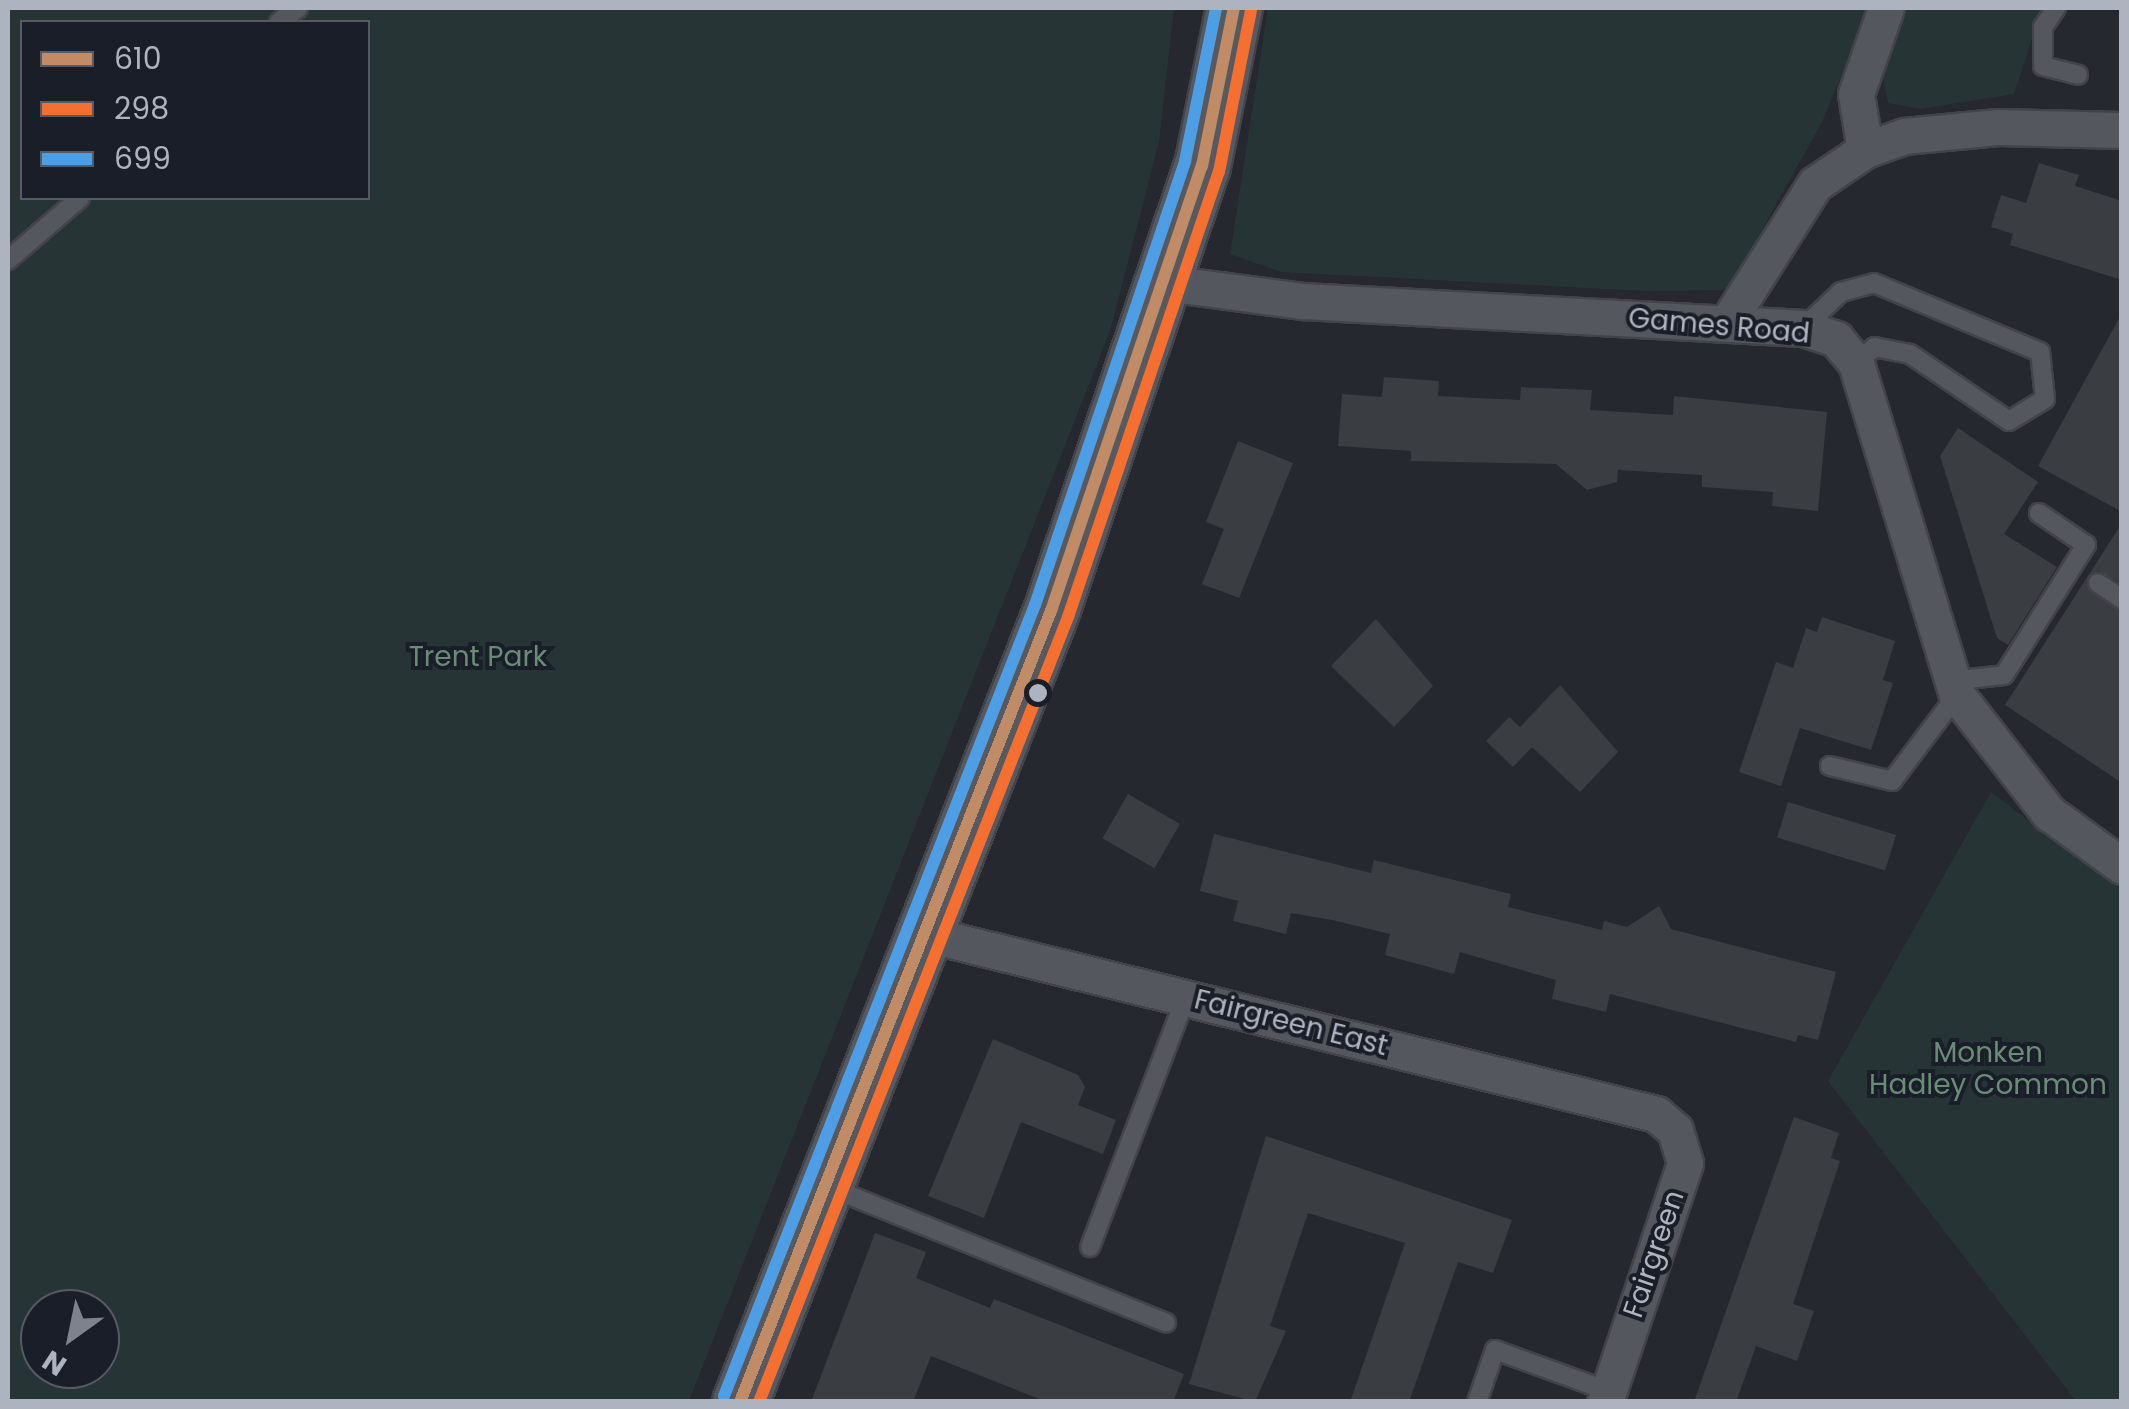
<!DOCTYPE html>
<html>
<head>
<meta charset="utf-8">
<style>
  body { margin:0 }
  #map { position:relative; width:2129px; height:1409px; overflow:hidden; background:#25282e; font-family:Poppins,sans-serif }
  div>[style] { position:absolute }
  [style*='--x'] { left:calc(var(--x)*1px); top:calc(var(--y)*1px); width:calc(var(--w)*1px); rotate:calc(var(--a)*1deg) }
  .green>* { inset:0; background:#273436 }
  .building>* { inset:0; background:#3a3d42; transform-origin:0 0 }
  .roads { filter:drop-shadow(2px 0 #424449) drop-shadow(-2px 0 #424449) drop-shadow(0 2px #424449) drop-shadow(0 -2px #424449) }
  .service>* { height:18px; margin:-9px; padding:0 9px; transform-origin:9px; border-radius:9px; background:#54575d }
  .minor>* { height:35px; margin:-17.5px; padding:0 17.5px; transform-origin:17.5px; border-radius:17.5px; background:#54575d }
  .primary>* { height:55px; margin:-27.5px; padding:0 27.5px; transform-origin:27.5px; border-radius:27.5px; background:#56595f }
  .bus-1>* { height:12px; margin:-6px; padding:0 6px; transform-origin:6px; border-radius:6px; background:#c18c65 }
  .bus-2>* { height:12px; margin:-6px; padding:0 6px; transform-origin:6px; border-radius:6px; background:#f46f30 }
  .bus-3>* { height:12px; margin:-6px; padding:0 6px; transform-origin:6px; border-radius:6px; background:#4d9ee5 }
  .dots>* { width:28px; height:28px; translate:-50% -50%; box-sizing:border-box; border:5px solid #191e28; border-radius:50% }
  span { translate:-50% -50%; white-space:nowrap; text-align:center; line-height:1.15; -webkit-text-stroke:8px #191e28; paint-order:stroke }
  .street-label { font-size:28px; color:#aeb3c0 }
  .park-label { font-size:28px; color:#698d74 }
  .frame { position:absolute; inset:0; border:10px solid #aeb3c0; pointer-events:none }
  .legend { position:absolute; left:20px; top:20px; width:350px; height:180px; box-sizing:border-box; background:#191e28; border:2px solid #555a65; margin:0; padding:12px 18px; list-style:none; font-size:30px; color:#aeb3c0 }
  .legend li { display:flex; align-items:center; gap:20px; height:50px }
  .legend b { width:50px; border:2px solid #555a65 }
  .north { position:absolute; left:20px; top:1289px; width:100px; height:100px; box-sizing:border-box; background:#191e28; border:2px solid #555a65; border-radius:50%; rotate:213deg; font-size:28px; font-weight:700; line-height:40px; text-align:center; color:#aeb3c0 }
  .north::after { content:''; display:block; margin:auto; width:35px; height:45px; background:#7e828d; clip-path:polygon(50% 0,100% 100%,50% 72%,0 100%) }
</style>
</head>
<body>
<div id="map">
  <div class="green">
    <div style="clip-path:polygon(evenodd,8px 8px,1174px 8px,1159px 142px,1110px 331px,689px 1401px,8px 1402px,8px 8px,22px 22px,368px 22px,368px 198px,22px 198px,22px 22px,8px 8px,40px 1309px,100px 1309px,100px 1369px,40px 1369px,40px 1309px)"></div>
    <div style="clip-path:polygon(1268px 8px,1870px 8px,1822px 122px,1729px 290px,1646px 291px,1281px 272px,1230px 254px)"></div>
    <div style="clip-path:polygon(1908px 8px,2042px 8px,2014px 94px,1921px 109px,1888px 103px,1882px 73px)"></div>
    <div style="clip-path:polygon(1991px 792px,2121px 890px,2121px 1401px,2076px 1401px,1828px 1081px)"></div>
  </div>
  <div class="building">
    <div style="clip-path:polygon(2039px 163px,2079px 175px,2075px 186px,2122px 201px,2122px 280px,2010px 245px,2013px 234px,1991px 227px,2001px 195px,2026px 203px)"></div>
    <div style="clip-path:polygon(2122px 313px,2122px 512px,2038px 466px)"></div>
    <div style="clip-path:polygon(1384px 377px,1439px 381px,1438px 396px,1520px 400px,1521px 387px,1592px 390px,1590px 410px,1673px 415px,1674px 396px,1827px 412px,1818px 511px,1772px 506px,1773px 492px,1702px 487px,1702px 475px,1618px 470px,1617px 482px,1587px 490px,1556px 464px,1411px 461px,1411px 451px,1338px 446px,1342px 394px,1382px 397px)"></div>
    <div style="clip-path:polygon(1958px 428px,2038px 482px,2004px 534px,2057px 567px,2008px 645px,1997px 638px,1940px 456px)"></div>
    <div style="clip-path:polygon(1238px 441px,1293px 463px,1239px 598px,1202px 584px,1224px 529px,1206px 522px)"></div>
    <div style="clip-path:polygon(2122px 523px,2122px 584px,2098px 571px,2086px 583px,2122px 611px,2122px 783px,2005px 705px)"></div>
    <div style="clip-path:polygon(1822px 617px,1895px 641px,1883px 680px,1893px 683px,1871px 750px,1800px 728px,1781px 786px,1739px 772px,1776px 662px,1793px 668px,1806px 628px,1817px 632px)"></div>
    <div style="clip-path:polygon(1376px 619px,1433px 686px,1394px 727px,1331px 666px)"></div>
    <div style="clip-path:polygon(1560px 685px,1618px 752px,1580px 792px,1532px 747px,1513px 767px,1486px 741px,1509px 717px,1520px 727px)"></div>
    <div style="left:1128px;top:794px;width:60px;height:51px;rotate:30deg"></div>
    <div style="left:1788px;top:802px;width:113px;height:37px;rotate:17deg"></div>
    <div style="clip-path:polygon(1214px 834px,1371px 873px,1374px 860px,1434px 875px,1511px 894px,1508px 907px,1602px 930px,1604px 921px,1627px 927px,1659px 906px,1671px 929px,1836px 972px,1818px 1040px,1798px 1035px,1796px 1042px,1610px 994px,1606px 1012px,1552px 999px,1556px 980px,1460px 952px,1454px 974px,1385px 955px,1390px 934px,1332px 920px,1291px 913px,1286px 934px,1233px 921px,1238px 901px,1200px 891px)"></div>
    <div style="clip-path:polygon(993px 1039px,1078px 1075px,1085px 1087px,1078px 1105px,1116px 1120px,1103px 1154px,1021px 1122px,984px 1218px,928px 1196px)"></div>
    <div style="clip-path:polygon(1794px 1117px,1839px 1133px,1831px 1158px,1840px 1161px,1793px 1304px,1814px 1311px,1797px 1361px,1756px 1346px,1736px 1402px,1694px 1402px)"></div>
    <div style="clip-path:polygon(1266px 1136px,1512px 1220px,1493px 1273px,1458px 1262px,1409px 1402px,1350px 1402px,1405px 1243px,1308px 1213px,1270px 1326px,1286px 1331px,1255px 1402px,1189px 1384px)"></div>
    <div style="clip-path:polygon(875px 1233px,926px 1252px,916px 1278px,990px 1308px,994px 1299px,1184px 1374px,1173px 1402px,1047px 1402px,931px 1356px,913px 1402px,811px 1402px)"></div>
  </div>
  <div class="roads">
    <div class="service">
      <div style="--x:2056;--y:8;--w:23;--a:124"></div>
      <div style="--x:2043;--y:27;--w:39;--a:90"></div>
      <div style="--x:2043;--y:66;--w:36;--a:14"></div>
      <div style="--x:279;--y:22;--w:24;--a:-36"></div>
      <div style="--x:8;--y:260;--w:95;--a:-40.7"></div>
      <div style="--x:1803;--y:328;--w:52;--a:-43.5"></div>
      <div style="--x:1841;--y:292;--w:34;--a:-15"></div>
      <div style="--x:1874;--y:283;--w:180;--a:22.6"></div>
      <div style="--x:2040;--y:352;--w:47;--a:83.9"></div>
      <div style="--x:2045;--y:399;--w:42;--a:148.6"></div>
      <div style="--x:2009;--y:421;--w:120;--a:-145.9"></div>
      <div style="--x:1910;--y:354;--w:36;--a:-169"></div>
      <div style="--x:1875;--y:347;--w:25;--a:140"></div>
      <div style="--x:2098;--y:583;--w:29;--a:34"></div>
      <div style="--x:1950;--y:681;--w:54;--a:-6.3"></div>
      <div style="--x:2004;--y:675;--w:154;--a:-57.8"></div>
      <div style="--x:2086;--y:545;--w:57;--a:-145.8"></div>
      <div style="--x:1830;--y:766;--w:64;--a:13.6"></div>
      <div style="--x:1892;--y:781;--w:108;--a:-52.9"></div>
      <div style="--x:831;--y:1188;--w:361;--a:21.9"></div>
      <div style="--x:1090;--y:1247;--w:268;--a:-69"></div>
      <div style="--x:1477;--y:1402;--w:55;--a:-70.9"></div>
      <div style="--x:1495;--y:1350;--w:120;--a:19.9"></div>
    </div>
    <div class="minor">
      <div style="--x:1865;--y:150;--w:57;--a:-99.1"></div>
      <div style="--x:1856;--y:94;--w:91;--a:-70.8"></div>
      <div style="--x:1166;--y:283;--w:138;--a:7.5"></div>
      <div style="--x:1303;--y:301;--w:501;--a:3.09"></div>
      <div style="--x:1803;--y:328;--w:35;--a:18"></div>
      <div style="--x:1836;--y:339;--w:31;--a:50"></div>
      <div style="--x:1856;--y:363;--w:347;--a:73.1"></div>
      <div style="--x:1957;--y:695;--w:150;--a:52.1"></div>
      <div style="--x:2049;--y:813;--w:90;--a:36"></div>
      <div style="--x:1727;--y:323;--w:165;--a:-57.7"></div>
      <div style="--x:1815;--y:184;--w:60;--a:-34.2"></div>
      <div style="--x:1865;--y:150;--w:41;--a:-19.7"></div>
      <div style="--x:1904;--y:136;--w:94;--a:-5.5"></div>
      <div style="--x:1998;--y:127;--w:124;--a:1.4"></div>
      <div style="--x:926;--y:934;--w:752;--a:13.85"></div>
      <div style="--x:1656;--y:1114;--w:25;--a:40"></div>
      <div style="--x:1675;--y:1130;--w:34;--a:73"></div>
      <div style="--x:1685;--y:1163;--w:252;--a:108.5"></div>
    </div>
    <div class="primary">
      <div style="--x:740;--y:1402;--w:850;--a:-68.54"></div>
      <div style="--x:1051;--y:611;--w:470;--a:-71.3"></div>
      <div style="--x:1202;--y:166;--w:161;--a:-78.6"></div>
    </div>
  </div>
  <div class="bus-1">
    <div style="--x:740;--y:1402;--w:850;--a:-68.54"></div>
    <div style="--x:1051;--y:611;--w:470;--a:-71.3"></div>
    <div style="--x:1202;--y:166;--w:161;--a:-78.6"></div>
  </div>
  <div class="bus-2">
    <div style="--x:759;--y:1402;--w:844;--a:-68.51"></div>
    <div style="--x:1068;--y:617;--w:470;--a:-71.3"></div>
    <div style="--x:1219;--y:172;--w:164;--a:-78.8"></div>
  </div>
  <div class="bus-3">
    <div style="--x:724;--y:1396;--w:850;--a:-68.54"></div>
    <div style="--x:1035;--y:605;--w:469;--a:-71.3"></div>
    <div style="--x:1185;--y:161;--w:156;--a:-78.5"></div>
  </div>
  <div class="dots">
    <div style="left:1038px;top:693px;background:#aeb3c0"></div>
  </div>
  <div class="street-label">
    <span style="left:1719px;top:326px;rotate:5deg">Games Road</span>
    <span style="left:1291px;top:1023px;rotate:14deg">Fairgreen East</span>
    <span style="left:1654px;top:1254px;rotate:-71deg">Fairgreen</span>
  </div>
  <div class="park-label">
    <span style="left:478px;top:657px">Trent Park</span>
    <span style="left:1988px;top:1069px">Monken<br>Hadley Common</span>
  </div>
  <div class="frame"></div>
  <ul class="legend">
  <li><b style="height:12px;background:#c18c65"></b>610</li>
  <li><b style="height:12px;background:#f46f30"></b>298</li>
  <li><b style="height:12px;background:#4d9ee5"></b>699</li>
  </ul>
  <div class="north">N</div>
</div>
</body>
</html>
